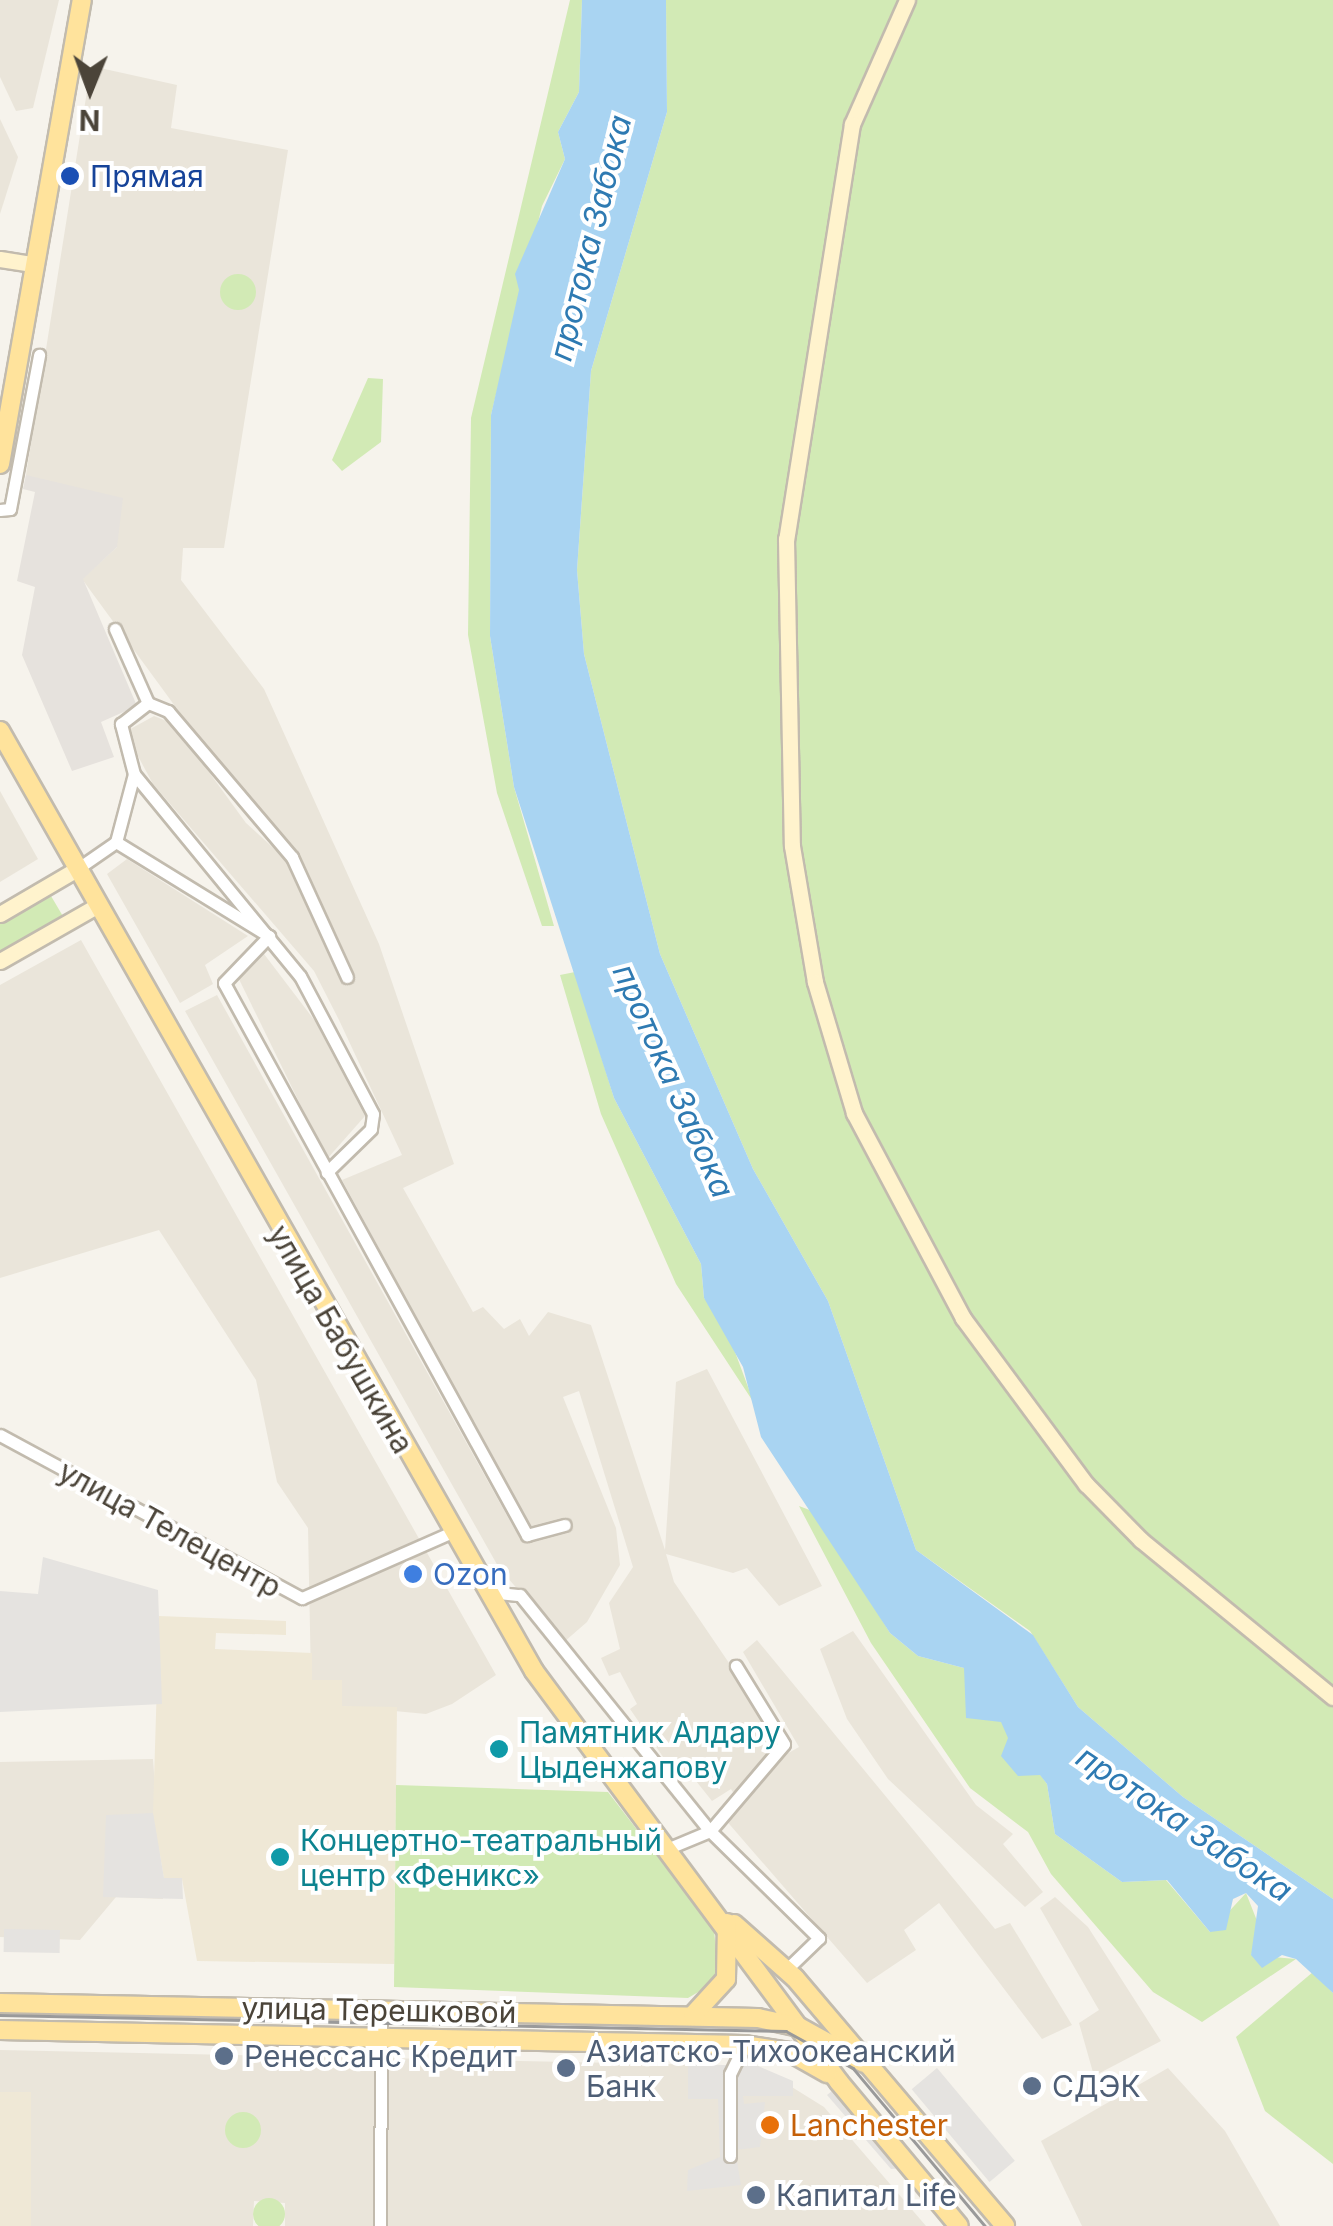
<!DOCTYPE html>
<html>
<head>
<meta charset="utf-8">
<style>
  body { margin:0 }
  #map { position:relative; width:1333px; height:2226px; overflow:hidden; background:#f6f3ec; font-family:Inter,sans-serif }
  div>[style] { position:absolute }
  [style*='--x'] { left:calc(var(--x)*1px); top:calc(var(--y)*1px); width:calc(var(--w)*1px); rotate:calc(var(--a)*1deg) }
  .residential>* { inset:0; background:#eae5da }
  .industrial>* { inset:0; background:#e6e2dd }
  .education>* { inset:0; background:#efe8d6; transform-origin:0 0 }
  .green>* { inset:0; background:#d2eab5 }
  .round { border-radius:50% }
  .parking>* { inset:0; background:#e5e3e0; transform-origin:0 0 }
  .water>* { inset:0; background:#a9d4f2 }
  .roads { filter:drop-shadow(2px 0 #c2bbae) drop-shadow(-2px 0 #c2bbae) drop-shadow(0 2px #c2bbae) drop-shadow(0 -2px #c2bbae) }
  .street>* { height:11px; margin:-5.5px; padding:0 5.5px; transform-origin:5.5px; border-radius:5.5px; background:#fff }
  .secondary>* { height:15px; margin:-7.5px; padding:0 7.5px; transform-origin:7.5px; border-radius:7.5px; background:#fff3cd }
  .primary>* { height:18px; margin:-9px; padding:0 9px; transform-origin:9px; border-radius:9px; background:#ffe39c }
  .tram>* { height:2.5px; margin:-1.25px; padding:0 1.25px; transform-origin:1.25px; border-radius:1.25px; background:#9a9a9a }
  .dots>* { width:28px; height:28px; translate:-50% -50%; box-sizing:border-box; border:5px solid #fff; border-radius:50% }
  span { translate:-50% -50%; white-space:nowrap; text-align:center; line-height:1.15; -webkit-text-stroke:8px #fff; paint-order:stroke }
  .transit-label { font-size:30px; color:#164399 }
  .left { translate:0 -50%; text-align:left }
  .street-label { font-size:30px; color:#4b4439 }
  .shop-label { font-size:30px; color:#366cbe }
  .culture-label { font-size:30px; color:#0d838f }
  .service-label { font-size:30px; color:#4e5e75 }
  .food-label { font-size:30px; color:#c56008 }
  .water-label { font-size:32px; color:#2e7ab2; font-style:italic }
  .north { position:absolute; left:40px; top:40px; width:100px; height:100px; -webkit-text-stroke:8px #fff; paint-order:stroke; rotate:181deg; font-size:28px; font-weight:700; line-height:40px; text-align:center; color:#4b4439 }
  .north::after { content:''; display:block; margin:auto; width:35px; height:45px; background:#4b4439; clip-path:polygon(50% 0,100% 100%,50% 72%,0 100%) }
</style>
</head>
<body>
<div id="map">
  <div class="residential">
    <div style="clip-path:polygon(0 0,59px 0,33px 108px,16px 111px,0 77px)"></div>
    <div style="clip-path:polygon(91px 66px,177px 85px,171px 128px,288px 150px,224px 548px,183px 548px,181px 580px,264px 689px,379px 944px,454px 1164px,403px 1188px,473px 1312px,483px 1307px,504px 1329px,520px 1319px,529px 1336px,548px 1312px,591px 1325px,665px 1550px,676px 1382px,707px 1369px,822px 1586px,779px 1606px,747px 1568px,733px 1573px,666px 1554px,674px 1582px,784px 1744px,737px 1799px,731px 1789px,712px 1801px,692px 1776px,681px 1783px,630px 1709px,637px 1704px,620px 1672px,609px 1676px,601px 1658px,620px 1649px,609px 1603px,633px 1567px,579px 1391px,563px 1397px,616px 1528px,620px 1565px,587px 1622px,564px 1642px,499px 1568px,185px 1011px,217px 995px,515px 1530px,530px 1527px,342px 1180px,402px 1155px,339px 1020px,314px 971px,153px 784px,125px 732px,154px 716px,174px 724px,246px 823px,291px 864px,349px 985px,333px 928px,297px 855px,251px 810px,82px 579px,117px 547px,26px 475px)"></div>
    <div style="clip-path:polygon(0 119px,18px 157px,0 214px)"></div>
    <div style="clip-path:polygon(0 791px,38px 859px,0 882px)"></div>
    <div style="clip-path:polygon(127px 859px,248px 936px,205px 965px,213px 984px,180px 1003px,107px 874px)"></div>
    <div style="clip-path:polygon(81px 940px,496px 1675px,452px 1704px,426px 1714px,342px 1706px,311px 1680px,308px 1528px,277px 1482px,256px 1380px,159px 1230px,0 1278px,0 985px)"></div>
    <div style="clip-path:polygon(261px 950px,315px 1021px,365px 1116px,327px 1159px,235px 971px)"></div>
    <div style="clip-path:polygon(853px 1631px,976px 1805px,1013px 1834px,1003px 1844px,1043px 1892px,1025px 1907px,888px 1779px,847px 1719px,820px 1649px)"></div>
    <div style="clip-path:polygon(757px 1640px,995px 1929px,1010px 1923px,1072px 2025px,1042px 2039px,939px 1903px,904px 1930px,916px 1950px,867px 1983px,724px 1818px,774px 1761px,799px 1747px,743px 1652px)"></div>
    <div style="clip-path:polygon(153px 1759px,163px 1899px,116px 1897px,80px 1940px,0 1937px,0 1762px)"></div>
    <div style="clip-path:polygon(1055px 1897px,1088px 1927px,1161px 2041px,1094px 2076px,1079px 2023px,1099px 2010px,1040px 1908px)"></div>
    <div style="clip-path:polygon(0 2050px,758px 2066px,824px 2107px,926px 2226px,285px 2226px,285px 2203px,254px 2201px,253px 2226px,29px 2226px,31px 2092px,0 2092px)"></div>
    <div style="clip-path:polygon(1168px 2068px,1225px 2131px,1280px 2226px,1082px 2226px,1041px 2141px)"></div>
  </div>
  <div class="industrial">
    <div style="clip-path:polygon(26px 475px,123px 498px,117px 547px,83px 579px,137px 706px,101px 722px,114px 757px,72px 771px,22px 655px,35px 587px,17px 581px,35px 492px,23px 489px)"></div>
  </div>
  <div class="education">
    <div style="clip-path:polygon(159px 1616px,286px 1621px,286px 1635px,216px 1633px,215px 1649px,312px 1653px,312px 1680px,342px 1680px,342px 1706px,397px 1707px,394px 1964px,197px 1961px,182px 1879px,164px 1879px,153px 1813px)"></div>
    <div style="left:0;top:2092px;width:31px;height:134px"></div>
  </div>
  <div class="green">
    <div style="clip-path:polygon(570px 0,582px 0,579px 92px,558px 132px,565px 159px,542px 206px,491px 415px,490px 636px,514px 787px,554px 926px,542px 926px,497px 793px,468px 635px,471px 418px)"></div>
    <div style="clip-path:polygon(666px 0,1333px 0,1333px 1899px,1183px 1797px,1078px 1707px,1030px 1631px,916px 1550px,828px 1301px,753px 1169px,660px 954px,584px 654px,577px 570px,591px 371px,667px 112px)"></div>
    <div class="round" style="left:220px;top:274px;width:36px;height:36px"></div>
    <div style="clip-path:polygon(368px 378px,383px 379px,381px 442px,342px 471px,332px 460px)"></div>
    <div style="clip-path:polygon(51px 896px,64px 918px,0 954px,0 924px)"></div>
    <div style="clip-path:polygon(575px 972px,614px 1098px,701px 1264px,704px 1298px,722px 1317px,754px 1403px,676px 1284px,601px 1114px,560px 975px)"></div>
    <div style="clip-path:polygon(799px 1506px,815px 1512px,890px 1633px,918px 1656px,964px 1668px,1047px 1784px,1055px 1834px,1122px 1882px,1166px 1880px,1210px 1932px,1246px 1893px,1261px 1931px,1251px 1955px,1296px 1959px,1202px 2022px,1153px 1992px,1051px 1874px,1028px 1832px,970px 1788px,871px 1643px)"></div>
    <div style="clip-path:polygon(396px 1785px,608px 1792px,714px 1930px,719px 1980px,688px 1998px,394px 1987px)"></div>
    <div style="clip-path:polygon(1313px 1972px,1333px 1993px,1333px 2164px,1265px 2111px,1236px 2037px)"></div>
    <div class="round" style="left:225px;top:2112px;width:36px;height:36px"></div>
    <div class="round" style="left:253px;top:2198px;width:32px;height:32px"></div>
  </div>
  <div class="parking">
    <div style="clip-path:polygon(43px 1557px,158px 1590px,162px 1704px,0 1712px,0 1591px,38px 1594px)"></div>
    <div style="clip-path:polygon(153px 1813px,164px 1878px,182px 1878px,183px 1899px,103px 1897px,106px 1815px)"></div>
    <div style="left:4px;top:1929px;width:56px;height:23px;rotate:1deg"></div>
    <div style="clip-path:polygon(688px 2064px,758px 2066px,793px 2081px,793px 2096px,743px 2096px,744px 2104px,765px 2102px,760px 2147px,735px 2150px,741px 2185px,687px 2191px,688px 2170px,720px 2157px,718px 2099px,688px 2099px)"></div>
    <div style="left:937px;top:2068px;width:121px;height:33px;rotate:50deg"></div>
    <div style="clip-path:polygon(838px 2086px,904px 2168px,891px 2169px,827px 2095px)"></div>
  </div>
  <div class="water">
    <div style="clip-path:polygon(582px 0,666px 0,667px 112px,591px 371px,577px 570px,584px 654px,660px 954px,753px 1169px,828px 1301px,916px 1550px,1033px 1635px,1078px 1707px,1183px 1797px,1333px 1899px,1333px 1993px,1296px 1959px,1282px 1955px,1262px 1968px,1251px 1955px,1258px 1906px,1246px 1893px,1233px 1899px,1226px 1930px,1210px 1932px,1167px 1880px,1122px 1882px,1055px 1834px,1047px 1784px,1040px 1775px,1018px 1776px,1001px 1756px,1008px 1738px,1001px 1722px,966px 1718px,964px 1668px,918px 1656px,890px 1633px,761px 1437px,743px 1367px,704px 1298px,701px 1264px,614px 1098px,514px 787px,490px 636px,491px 415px,519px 290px,515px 274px,565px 159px,558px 132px,579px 92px)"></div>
  </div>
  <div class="roads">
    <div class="street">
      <div style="--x:0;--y:510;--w:10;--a:-6"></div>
      <div style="--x:10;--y:509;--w:157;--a:-79.3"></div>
      <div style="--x:115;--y:629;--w:81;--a:66"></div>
      <div style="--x:134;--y:774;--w:261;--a:50.6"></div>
      <div style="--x:300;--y:976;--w:156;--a:62.1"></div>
      <div style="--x:373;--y:1114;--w:15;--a:98"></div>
      <div style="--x:371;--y:1129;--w:62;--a:135.7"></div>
      <div style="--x:116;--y:842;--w:180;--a:31.6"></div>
      <div style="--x:269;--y:936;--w:65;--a:133.8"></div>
      <div style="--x:224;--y:983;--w:630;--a:61.24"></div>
      <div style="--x:527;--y:1535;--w:39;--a:-15"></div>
      <div style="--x:77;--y:869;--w:47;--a:-34.7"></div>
      <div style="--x:116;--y:842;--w:70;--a:-75.2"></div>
      <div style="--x:134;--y:774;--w:52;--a:-104.6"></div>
      <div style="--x:121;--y:724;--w:34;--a:-38"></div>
      <div style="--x:148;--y:703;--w:22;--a:22"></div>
      <div style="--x:168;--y:711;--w:192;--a:49.7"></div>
      <div style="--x:292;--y:857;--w:132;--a:65.4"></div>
      <div style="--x:0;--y:1435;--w:343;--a:28.4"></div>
      <div style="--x:302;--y:1598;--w:164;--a:-23.7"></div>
      <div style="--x:489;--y:1592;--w:31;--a:6"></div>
      <div style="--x:520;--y:1595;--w:303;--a:51.2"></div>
      <div style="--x:710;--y:1831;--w:153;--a:44.5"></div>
      <div style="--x:819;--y:1938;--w:45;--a:135.9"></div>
      <div style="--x:669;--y:1848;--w:44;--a:-22.5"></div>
      <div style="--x:710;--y:1831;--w:114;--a:-49.6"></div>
      <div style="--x:784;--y:1744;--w:92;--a:-121.6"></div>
      <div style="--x:730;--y:2156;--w:82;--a:-90"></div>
      <div style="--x:730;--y:2074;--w:32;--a:-64"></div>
      <div style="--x:380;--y:2226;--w:216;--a:-89.7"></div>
    </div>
    <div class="secondary">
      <div style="--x:907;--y:0;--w:136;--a:113.9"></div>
      <div style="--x:852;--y:124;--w:420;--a:99"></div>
      <div style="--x:786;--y:539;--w:307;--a:88.9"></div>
      <div style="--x:792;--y:846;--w:138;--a:80.4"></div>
      <div style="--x:815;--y:982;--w:137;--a:73.4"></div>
      <div style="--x:854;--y:1113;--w:232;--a:62"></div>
      <div style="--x:963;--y:1318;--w:207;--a:53.5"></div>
      <div style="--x:1086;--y:1484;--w:78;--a:45.5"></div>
      <div style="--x:1141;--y:1540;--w:248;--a:39.3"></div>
      <div style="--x:0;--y:259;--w:33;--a:9"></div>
      <div style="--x:0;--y:914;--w:89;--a:-30.3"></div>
      <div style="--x:0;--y:961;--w:113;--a:-29.7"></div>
    </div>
    <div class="primary">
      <div style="--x:0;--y:464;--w:471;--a:-80"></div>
      <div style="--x:0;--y:731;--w:1081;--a:60.4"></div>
      <div style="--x:534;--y:1671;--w:512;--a:53.42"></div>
      <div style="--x:839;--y:2082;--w:187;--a:50.2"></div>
      <div style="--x:734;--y:1924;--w:81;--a:41.5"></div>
      <div style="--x:795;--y:1978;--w:325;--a:49.7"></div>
      <div style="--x:0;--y:2003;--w:758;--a:1.13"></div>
      <div style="--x:758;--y:2018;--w:42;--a:12.4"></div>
      <div style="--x:799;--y:2027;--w:74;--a:29"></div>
      <div style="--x:693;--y:2015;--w:49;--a:-47.5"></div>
      <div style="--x:726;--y:1979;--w:56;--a:-89"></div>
      <div style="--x:0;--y:2030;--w:744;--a:1.16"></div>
      <div style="--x:744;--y:2045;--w:47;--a:8.7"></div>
      <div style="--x:790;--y:2052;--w:43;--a:29.6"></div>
    </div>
  </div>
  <div class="tram">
    <div style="--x:0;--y:2015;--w:786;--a:1.17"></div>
    <div style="--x:786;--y:2031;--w:77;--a:28.9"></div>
    <div style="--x:853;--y:2068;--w:206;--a:50.1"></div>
  </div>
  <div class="dots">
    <div style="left:70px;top:176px;background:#1a4fb4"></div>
    <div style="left:413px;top:1574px;background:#3f7fe0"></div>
    <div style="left:499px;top:1749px;background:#0f9aa8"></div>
    <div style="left:280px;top:1857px;background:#0f9aa8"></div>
    <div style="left:224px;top:2056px;background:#5c6f8a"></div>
    <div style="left:566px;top:2068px;background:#5c6f8a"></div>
    <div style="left:1032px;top:2086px;background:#5c6f8a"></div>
    <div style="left:770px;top:2125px;background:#e8710a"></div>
    <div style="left:756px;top:2195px;background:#5c6f8a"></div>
  </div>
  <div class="transit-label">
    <span class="left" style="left:90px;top:176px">Прямая</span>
  </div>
  <div class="street-label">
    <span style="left:341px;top:1339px;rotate:60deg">улица Бабушкина</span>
    <span style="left:170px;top:1529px;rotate:29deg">улица Телецентр</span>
    <span style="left:379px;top:2010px;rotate:1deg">улица Терешковой</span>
  </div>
  <div class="shop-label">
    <span class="left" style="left:433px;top:1574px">Ozon</span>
  </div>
  <div class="culture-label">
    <span class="left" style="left:519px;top:1749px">Памятник Алдару<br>Цыденжапову</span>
    <span class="left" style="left:300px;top:1857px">Концертно-театральный<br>центр «Феникс»</span>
  </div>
  <div class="service-label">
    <span class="left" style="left:586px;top:2068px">Азиатско-Тихоокеанский<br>Банк</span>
    <span class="left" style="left:244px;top:2056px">Ренессанс Кредит</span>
    <span class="left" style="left:1052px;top:2086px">СДЭК</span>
    <span class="left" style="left:776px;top:2195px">Капитал Life</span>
  </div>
  <div class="food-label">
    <span class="left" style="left:790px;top:2125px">Lanchester</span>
  </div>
  <div class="water-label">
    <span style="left:591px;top:238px;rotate:-76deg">протока Забока</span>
    <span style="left:673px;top:1081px;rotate:66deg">протока Забока</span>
    <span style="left:1184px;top:1824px;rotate:34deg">протока Забока</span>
  </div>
  <div class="north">N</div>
</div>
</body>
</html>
